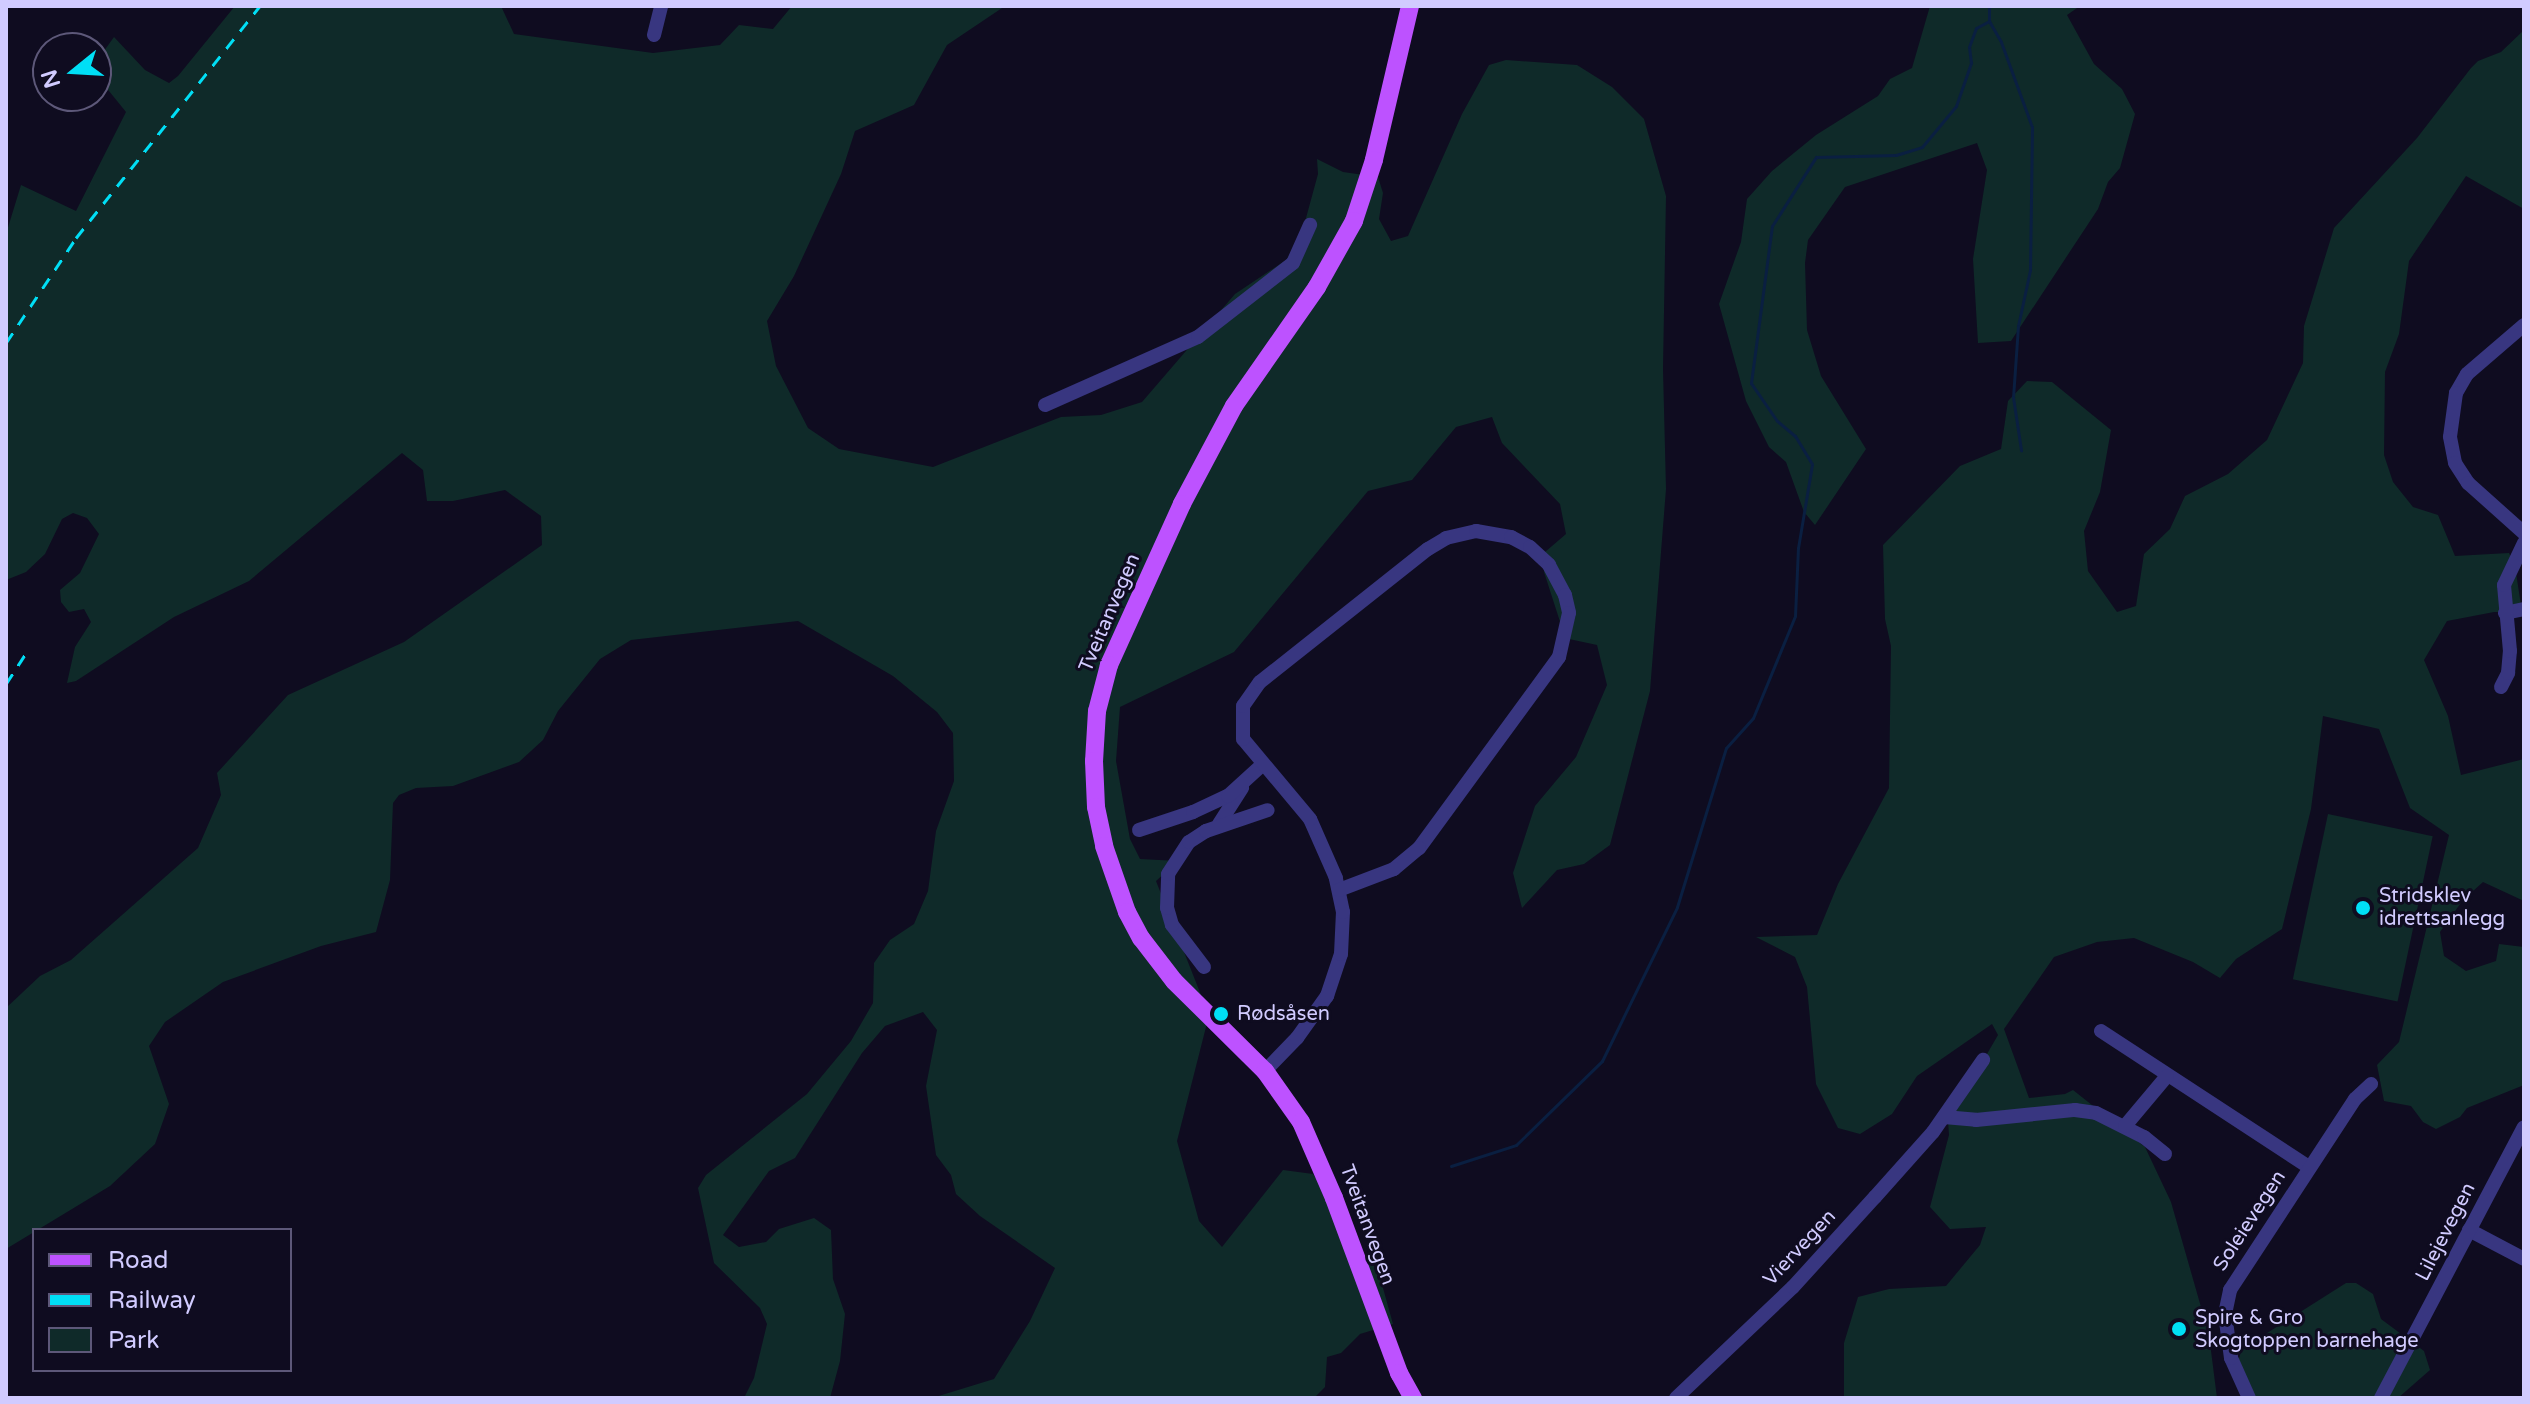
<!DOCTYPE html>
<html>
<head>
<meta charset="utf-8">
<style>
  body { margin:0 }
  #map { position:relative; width:2530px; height:1404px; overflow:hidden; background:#0f0c20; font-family:"Varela Round",sans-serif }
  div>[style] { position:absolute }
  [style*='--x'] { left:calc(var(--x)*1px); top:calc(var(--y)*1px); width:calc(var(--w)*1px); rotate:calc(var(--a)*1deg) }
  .green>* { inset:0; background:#0f2a29; transform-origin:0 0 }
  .stream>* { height:3px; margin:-1.5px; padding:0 1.5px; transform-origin:1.5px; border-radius:1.5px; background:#0a1f41 }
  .minor>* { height:14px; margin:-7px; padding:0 7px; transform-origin:7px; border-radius:7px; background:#383680 }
  .major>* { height:18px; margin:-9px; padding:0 9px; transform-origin:9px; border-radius:9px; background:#bd52ff }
  .rail>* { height:3px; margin-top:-1.5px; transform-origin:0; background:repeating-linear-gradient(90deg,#00dff6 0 12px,transparent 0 22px) }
  .dots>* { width:22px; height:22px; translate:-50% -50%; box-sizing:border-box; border:4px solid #0f0c20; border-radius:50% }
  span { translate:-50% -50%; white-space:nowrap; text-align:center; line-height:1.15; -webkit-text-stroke:6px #0f0c20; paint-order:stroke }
  .street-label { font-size:20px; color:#d1cbff }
  .poi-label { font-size:20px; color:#d1cbff }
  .left { translate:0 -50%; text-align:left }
  .frame { position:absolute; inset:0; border:8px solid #d1cbff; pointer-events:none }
  .legend { position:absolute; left:32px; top:1228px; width:260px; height:144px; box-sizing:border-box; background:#0f0c20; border:2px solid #5d5879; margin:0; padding:10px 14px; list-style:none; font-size:24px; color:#d1cbff }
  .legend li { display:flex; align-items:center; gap:16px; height:40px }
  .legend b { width:40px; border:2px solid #5d5879 }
  .north { position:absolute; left:32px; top:32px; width:80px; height:80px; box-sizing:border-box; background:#0f0c20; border:2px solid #5d5879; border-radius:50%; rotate:252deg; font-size:22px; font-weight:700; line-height:32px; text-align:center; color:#d1cbff }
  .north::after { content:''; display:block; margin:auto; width:28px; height:36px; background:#00dff6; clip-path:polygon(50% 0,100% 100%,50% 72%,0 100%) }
</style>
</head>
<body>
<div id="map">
  <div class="green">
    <div style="clip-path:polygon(235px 6px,501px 6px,514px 34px,653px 53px,720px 45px,739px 25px,773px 29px,792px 6px,1005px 6px,947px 45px,914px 105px,855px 131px,841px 174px,794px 276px,767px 321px,776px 366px,808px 428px,839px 449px,933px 467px,1061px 417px,1101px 415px,1142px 402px,1235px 294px,1286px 260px,1300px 240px,1318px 174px,1317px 159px,1343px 172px,1378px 177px,1383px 193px,1379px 219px,1391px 241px,1408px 236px,1462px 114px,1489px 65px,1506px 60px,1577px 65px,1612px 87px,1644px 119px,1666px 196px,1663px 369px,1666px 489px,1650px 691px,1610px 845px,1584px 864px,1557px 870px,1522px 908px,1513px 873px,1535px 806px,1576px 757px,1607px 685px,1597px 645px,1569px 639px,1563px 631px,1544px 572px,1545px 552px,1566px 534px,1560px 504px,1502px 443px,1492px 417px,1456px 427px,1412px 480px,1368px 491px,1234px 652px,1120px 707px,1116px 761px,1130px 839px,1140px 859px,1178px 861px,1156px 881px,1201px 995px,1207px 1023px,1177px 1141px,1199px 1221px,1222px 1247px,1283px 1170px,1313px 1174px,1329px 1197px,1338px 1228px,1378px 1270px,1393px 1324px,1360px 1334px,1341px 1353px,1327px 1357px,1325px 1387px,1314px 1398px,932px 1398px,994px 1379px,1030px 1321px,1055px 1268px,980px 1216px,956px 1194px,951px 1175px,936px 1155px,926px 1086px,937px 1030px,923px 1012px,885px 1026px,862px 1053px,795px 1158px,769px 1171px,723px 1235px,739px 1247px,766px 1242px,779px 1229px,814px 1218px,831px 1230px,833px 1279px,845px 1314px,840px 1361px,830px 1398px,744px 1398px,754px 1378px,767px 1324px,760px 1308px,714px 1263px,698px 1188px,706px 1175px,807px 1094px,851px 1041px,873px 1003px,874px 963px,890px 940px,914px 924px,928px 891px,936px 831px,954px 781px,953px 733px,937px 712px,893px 676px,798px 621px,631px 640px,600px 659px,558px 711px,543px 740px,519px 762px,453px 786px,416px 788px,399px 795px,393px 803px,390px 880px,376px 932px,321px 946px,223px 982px,165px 1022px,149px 1046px,169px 1104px,155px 1144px,110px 1186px,6px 1249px,6px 1008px,40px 976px,71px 960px,198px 848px,221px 795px,217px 773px,288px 695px,404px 642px,542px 545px,541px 516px,505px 490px,453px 501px,427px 501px,423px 470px,402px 453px,249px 581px,174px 617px,76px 681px,67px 683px,75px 647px,91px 622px,84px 609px,69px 612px,61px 602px,60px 590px,80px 573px,99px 534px,87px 518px,73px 513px,62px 519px,45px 554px,26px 572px,6px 580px,6px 234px,21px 185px,76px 211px,126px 112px,96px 75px,96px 62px,114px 37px,145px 70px,169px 83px,178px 76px)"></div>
    <div style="clip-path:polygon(1930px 6px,2080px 6px,2067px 15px,2094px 64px,2122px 89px,2135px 114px,2120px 168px,2108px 182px,2098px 209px,2011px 341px,1978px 343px,1973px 259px,1987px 170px,1977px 143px,1845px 187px,1808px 240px,1805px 263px,1807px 330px,1821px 376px,1866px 449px,1815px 525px,1804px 512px,1786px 462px,1769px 447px,1746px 401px,1719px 304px,1741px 242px,1747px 199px,1772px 171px,1816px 135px,1878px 96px,1890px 79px,1912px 68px)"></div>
    <div style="clip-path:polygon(2524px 30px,2524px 209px,2466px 176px,2409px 261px,2399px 334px,2385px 372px,2384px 455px,2393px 482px,2413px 507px,2438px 515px,2455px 556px,2509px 553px,2515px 566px,2522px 612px,2494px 612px,2447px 621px,2424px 660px,2448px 716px,2461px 775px,2524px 759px,2524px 901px,2483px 882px,2463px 900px,2440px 932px,2444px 956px,2466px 971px,2496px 961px,2499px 944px,2524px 947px,2524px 1085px,2467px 1108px,2460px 1117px,2436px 1129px,2423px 1122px,2411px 1106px,2384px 1101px,2377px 1065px,2399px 1042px,2449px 835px,2410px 808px,2379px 729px,2323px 716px,2311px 809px,2282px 929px,2236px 959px,2220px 978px,2193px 962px,2134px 938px,2097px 942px,2054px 957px,2004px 1029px,2029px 1098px,2065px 1094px,2073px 1090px,2145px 1147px,2171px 1202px,2209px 1335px,2217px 1398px,1844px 1398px,1844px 1343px,1858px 1297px,1889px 1289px,1946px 1286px,1980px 1245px,1986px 1227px,1950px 1229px,1930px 1207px,1949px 1135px,1948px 1121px,1998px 1035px,1992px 1024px,1917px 1076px,1892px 1114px,1860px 1134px,1838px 1128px,1816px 1084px,1807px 987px,1795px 957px,1756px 937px,1817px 935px,1838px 884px,1889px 788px,1891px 646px,1885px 619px,1883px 545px,1960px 466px,2001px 449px,2008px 401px,2027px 381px,2052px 382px,2111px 430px,2100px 492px,2084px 531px,2088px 571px,2117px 612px,2136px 606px,2144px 554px,2170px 529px,2185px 496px,2228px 474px,2267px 440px,2303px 363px,2304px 326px,2334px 228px,2417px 138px,2471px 68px,2478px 61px,2501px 52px)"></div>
    <div style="left:2328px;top:814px;width:107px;height:169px;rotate:12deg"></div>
    <div style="clip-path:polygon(2346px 1283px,2356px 1283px,2373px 1294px,2381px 1319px,2424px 1351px,2430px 1370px,2398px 1398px,2249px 1398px,2236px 1369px,2244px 1341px,2264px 1335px)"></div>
  </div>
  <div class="stream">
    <div style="--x:1989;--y:6;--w:15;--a:90"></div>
    <div style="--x:1989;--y:21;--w:24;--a:60"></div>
    <div style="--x:2001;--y:42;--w:90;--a:70"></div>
    <div style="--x:2032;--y:127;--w:143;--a:90.8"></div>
    <div style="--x:2030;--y:270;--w:57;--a:102.1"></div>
    <div style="--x:2018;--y:326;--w:71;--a:94"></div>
    <div style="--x:2013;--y:397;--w:54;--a:81.4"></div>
    <div style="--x:1451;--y:1166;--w:68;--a:-17.9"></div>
    <div style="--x:1516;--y:1145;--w:120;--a:-44.3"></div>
    <div style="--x:1602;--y:1061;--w:171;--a:-64"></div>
    <div style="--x:1677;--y:907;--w:166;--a:-72.9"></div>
    <div style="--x:1726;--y:748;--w:40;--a:-48"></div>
    <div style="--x:1753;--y:718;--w:110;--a:-67.6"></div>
    <div style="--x:1795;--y:616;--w:68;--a:-87.5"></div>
    <div style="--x:1798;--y:548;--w:85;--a:-80.5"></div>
    <div style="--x:1812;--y:464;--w:33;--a:-121"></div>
    <div style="--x:1795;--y:436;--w:23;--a:-140"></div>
    <div style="--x:1777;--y:421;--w:46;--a:-124.4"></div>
    <div style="--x:1751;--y:383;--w:158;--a:-82.4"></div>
    <div style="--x:1772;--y:226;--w:82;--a:-57.5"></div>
    <div style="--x:1816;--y:157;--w:80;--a:-1.4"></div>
    <div style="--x:1896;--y:155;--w:27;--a:-17"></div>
    <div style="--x:1922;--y:147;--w:53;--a:-50.3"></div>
    <div style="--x:1956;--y:106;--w:46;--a:-70.8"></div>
    <div style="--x:1971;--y:63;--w:16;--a:-97"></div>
    <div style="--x:1969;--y:47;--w:20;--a:-70"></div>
    <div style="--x:1976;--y:28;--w:15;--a:-28"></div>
  </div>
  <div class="minor">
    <div style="--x:654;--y:35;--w:30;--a:-76"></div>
    <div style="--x:2524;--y:325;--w:75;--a:139.3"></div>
    <div style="--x:2467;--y:374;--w:22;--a:120"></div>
    <div style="--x:2456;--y:393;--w:44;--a:97.8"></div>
    <div style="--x:2450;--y:437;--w:26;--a:79"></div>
    <div style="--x:2455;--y:463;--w:24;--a:57"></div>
    <div style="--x:2468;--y:483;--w:75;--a:41.8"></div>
    <div style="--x:1045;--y:405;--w:167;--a:-24"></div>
    <div style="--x:1198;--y:337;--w:120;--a:-37.9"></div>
    <div style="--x:1293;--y:263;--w:42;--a:-65.9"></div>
    <div style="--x:2505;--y:613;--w:19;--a:-12"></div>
    <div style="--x:2501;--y:687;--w:16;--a:-63"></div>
    <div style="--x:2508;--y:673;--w:22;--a:-85"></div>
    <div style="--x:2510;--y:651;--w:66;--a:-95.2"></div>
    <div style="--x:2504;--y:585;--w:47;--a:-64.5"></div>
    <div style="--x:1219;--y:824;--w:43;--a:-57.4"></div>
    <div style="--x:1139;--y:830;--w:57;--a:-18.4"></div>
    <div style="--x:1193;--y:812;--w:38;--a:-25"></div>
    <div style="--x:1228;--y:796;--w:47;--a:-42.4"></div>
    <div style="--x:1204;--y:967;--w:53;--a:-127.3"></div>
    <div style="--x:1172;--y:925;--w:18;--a:-106"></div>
    <div style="--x:1167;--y:908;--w:34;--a:-88"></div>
    <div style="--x:1168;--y:874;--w:38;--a:-57"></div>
    <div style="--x:1189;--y:842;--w:20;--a:-33"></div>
    <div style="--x:1206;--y:831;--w:65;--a:-18.7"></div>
    <div style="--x:2101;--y:1031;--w:249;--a:33.2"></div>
    <div style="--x:1265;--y:1071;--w:46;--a:-45.9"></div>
    <div style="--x:1297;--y:1038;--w:52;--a:-54.5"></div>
    <div style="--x:1327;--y:996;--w:44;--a:-71.6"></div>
    <div style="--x:1341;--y:954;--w:42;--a:-87.3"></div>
    <div style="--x:1343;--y:912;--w:35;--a:-102"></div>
    <div style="--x:1336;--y:878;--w:64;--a:-113.8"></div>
    <div style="--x:1310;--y:819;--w:104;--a:-129.9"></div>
    <div style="--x:1243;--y:739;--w:33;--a:-90"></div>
    <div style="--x:1243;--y:706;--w:29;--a:-55"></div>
    <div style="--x:1260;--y:682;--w:214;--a:-38.4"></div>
    <div style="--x:1428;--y:549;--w:21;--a:-31"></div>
    <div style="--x:1446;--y:538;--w:31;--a:-13"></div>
    <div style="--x:1476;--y:531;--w:36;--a:10"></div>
    <div style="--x:1511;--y:537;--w:21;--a:28"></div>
    <div style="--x:1530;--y:547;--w:26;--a:43"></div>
    <div style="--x:1549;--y:565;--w:34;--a:62"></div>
    <div style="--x:1565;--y:595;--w:18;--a:77"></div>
    <div style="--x:1569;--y:613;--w:45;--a:102.8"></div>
    <div style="--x:1559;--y:657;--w:237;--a:126.2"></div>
    <div style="--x:1419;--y:848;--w:33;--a:140"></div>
    <div style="--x:1394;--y:869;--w:59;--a:159.1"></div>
    <div style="--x:1944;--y:1117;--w:32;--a:5"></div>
    <div style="--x:1976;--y:1120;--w:100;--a:-5.8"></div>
    <div style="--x:2075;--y:1110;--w:21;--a:8"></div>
    <div style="--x:2096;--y:1113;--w:54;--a:26.6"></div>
    <div style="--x:2144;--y:1137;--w:27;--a:39"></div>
    <div style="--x:2125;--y:1126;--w:65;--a:-50"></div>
    <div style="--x:2469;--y:1230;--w:62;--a:27.8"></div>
    <div style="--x:1676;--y:1398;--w:161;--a:-43.5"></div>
    <div style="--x:1793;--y:1287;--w:122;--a:-47.7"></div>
    <div style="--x:1875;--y:1197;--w:87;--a:-48.3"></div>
    <div style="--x:1933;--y:1132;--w:88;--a:-55.2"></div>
    <div style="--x:2249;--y:1398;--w:44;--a:-114.2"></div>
    <div style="--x:2231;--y:1358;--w:44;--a:-97.8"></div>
    <div style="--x:2225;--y:1314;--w:25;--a:-78"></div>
    <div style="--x:2230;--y:1290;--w:228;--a:-56.8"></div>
    <div style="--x:2355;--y:1099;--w:22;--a:-43"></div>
    <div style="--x:2381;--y:1398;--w:306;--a:-62.2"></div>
  </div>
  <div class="major">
    <div style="--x:1410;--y:6;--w:158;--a:103.2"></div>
    <div style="--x:1374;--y:160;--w:64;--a:108.2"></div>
    <div style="--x:1354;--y:221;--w:76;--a:119.3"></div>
    <div style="--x:1317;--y:287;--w:145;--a:124.9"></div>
    <div style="--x:1234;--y:406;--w:111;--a:118"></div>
    <div style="--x:1182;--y:504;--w:177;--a:114.4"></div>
    <div style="--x:1109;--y:665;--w:48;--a:104.6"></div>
    <div style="--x:1097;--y:711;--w:50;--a:93.4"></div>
    <div style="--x:1094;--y:761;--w:46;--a:87.5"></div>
    <div style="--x:1096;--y:807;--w:40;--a:78"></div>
    <div style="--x:1104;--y:846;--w:70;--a:70.8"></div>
    <div style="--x:1127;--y:912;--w:30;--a:62"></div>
    <div style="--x:1141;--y:938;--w:54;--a:52.5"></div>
    <div style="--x:1174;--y:981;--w:128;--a:44.7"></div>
    <div style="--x:1265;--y:1071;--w:62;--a:54.8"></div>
    <div style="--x:1301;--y:1122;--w:83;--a:66.5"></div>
    <div style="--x:1334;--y:1198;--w:187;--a:69.6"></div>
    <div style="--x:1399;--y:1373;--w:29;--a:61"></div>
  </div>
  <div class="rail">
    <div style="--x:6;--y:343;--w:126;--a:-56.3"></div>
    <div style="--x:76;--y:238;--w:296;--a:-51.6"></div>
    <div style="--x:6;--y:684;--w:35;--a:-57"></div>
  </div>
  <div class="dots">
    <div style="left:2363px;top:908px;background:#00dff6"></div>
    <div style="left:1221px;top:1014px;background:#00dff6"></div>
    <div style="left:2179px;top:1329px;background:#00dff6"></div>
  </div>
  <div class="street-label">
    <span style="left:1110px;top:613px;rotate:-67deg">Tveitanvegen</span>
    <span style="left:2250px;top:1221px;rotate:-57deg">Soleievegen</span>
    <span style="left:1367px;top:1225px;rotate:70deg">Tveitanvegen</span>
    <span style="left:2446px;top:1232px;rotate:-63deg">Lilejevegen</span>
    <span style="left:1800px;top:1248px;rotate:-47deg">Viervegen</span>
  </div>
  <div class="poi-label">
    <span class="left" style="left:2379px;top:908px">Stridsklev<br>idrettsanlegg</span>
    <span class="left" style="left:1237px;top:1014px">Rødsåsen</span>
    <span class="left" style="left:2195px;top:1330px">Spire &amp; Gro<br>Skogtoppen barnehage</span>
  </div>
  <div class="frame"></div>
  <ul class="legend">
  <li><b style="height:10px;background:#bd52ff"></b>Road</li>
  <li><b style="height:10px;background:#00dff6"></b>Railway</li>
  <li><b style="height:22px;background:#0f2a29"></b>Park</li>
  </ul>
  <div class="north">N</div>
</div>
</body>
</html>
